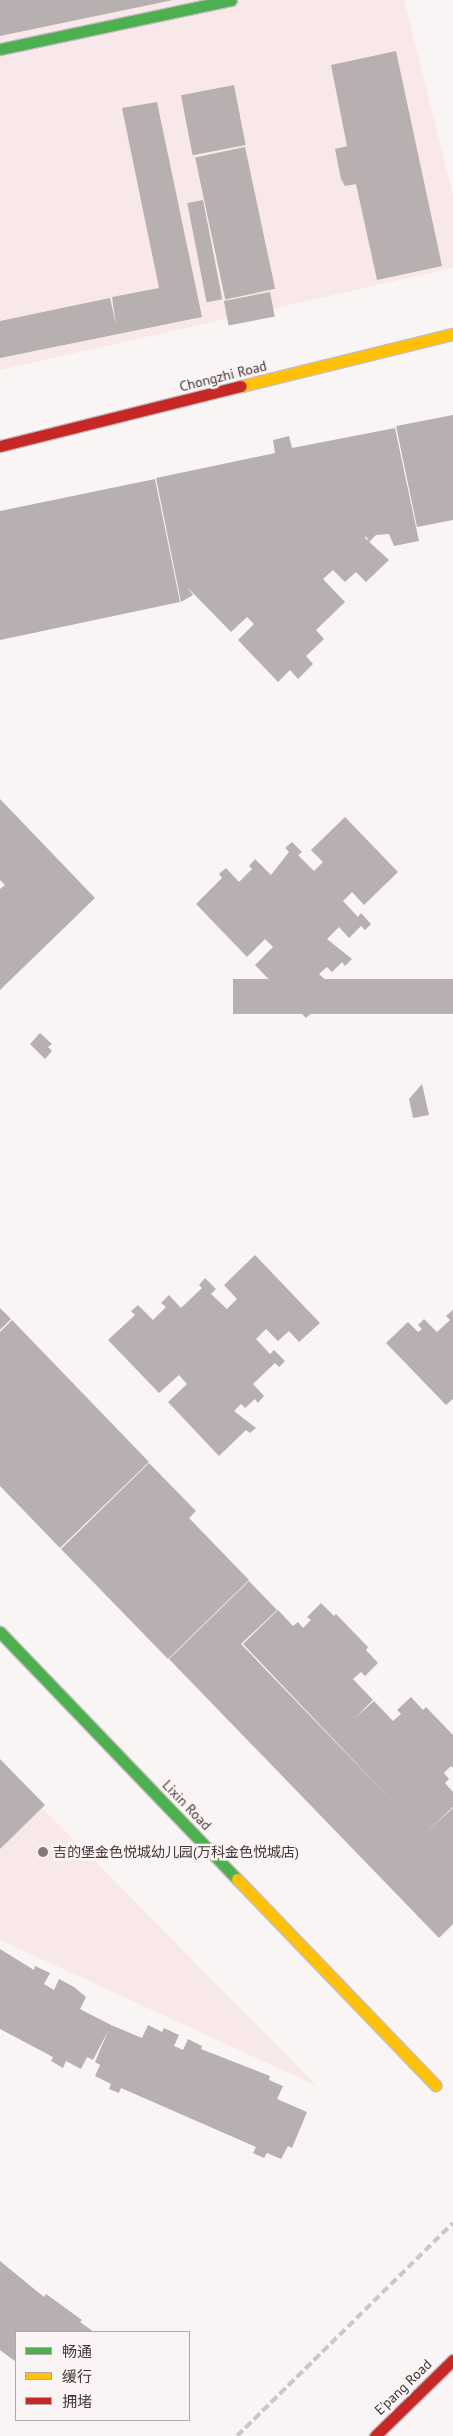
<!DOCTYPE html>
<html>
<head>
<meta charset="utf-8">
<style>
  body { margin:0 }
  #map { position:relative; width:453px; height:2436px; overflow:hidden; background:#faf5f5; font-family:"PT Sans","Noto Sans SC",sans-serif }
  div>[style] { position:absolute }
  [style*='--x'] { left:calc(var(--x)*1px); top:calc(var(--y)*1px); width:calc(var(--w)*1px); rotate:calc(var(--a)*1deg) }
  .built>* { inset:0; background:#f9e8ea }
  .building>* { inset:0; background:#b7afb0; transform-origin:0 0 }
  .roads { filter:drop-shadow(1px 0 #c6bebf) drop-shadow(-1px 0 #c6bebf) drop-shadow(0 1px #c6bebf) drop-shadow(0 -1px #c6bebf) }
  .fast>* { height:11px; margin:-5.5px; padding:0 5.5px; transform-origin:5.5px; border-radius:5.5px; background:#4caf50 }
  .slow>* { height:11px; margin:-5.5px; padding:0 5.5px; transform-origin:5.5px; border-radius:5.5px; background:#ffc107 }
  .jam>* { height:11px; margin:-5.5px; padding:0 5.5px; transform-origin:5.5px; border-radius:5.5px; background:#c62828 }
  .rail>* { height:4px; margin-top:-2px; transform-origin:0; background:repeating-linear-gradient(90deg,#c9c7c7 0 8px,transparent 0 12px) }
  .dots>* { width:14px; height:14px; translate:-50% -50%; box-sizing:border-box; border:2px solid #fbf4f4; border-radius:50% }
  span { translate:-50% -50%; white-space:nowrap; text-align:center; line-height:1.15; -webkit-text-stroke:5px #fbf4f4; paint-order:stroke }
  .street-label { font-size:14px; color:#443638 }
  .poi-label { font-size:14px; color:#443638 }
  .left { translate:0 -50%; text-align:left }
  .legend { position:absolute; left:15px; top:2331px; width:175px; height:90px; box-sizing:border-box; background:#fbf4f4; border:1px solid #b2a8a9; margin:0; padding:6px 9px; list-style:none; font-size:15px; color:#443638 }
  .legend li { display:flex; align-items:center; gap:10px; height:25px }
  .legend b { width:25px; border:1px solid #b2a8a9 }
</style>
</head>
<body>
<div id="map">
  <div class="built">
    <div style="clip-path:polygon(0 0,404px 0,453px 195px,453px 268px,0 370px)"></div>
    <div style="clip-path:polygon(0 1765px,317px 2086px,0 1940px)"></div>
  </div>
  <div class="building">
    <div style="clip-path:polygon(0 0,173px 0,0 36px)"></div>
    <div style="clip-path:polygon(396px 51px,442px 266px,377px 280px,356px 184px,345px 186px,341px 179px,335px 149px,347px 146px,331px 65px)"></div>
    <div style="left:234px;top:85px;width:61px;height:54px;rotate:79deg"></div>
    <div style="clip-path:polygon(157px 102px,202px 317px,0 358px,0 321px,110px 298px,116px 325px,112px 297px,159px 288px,122px 108px)"></div>
    <div style="left:245px;top:147px;width:145px;height:51px;rotate:78deg"></div>
    <div style="left:203px;top:200px;width:101px;height:16px;rotate:79deg"></div>
    <div style="left:270px;top:292px;width:25px;height:47px;rotate:79deg"></div>
    <div style="clip-path:polygon(453px 415px,453px 520px,417px 527px,396px 426px)"></div>
    <div style="clip-path:polygon(395px 428px,419px 541px,394px 546px,389px 534px,376px 535px,369px 542px,366px 536px,365px 538px,389px 560px,366px 582px,356px 572px,345px 582px,333px 570px,323px 579px,345px 602px,316px 630px,324px 639px,306px 656px,313px 664px,298px 679px,290px 670px,278px 682px,238px 640px,254px 624px,247px 617px,231px 632px,187px 587px,193px 595px,181px 602px,156px 478px,275px 453px,273px 440px,289px 436px,292px 448px)"></div>
    <div style="clip-path:polygon(155px 479px,180px 602px,0 640px,0 511px)"></div>
    <div style="clip-path:polygon(0 799px,95px 898px,0 990px,0 889px,5px 885px,0 880px)"></div>
    <div style="clip-path:polygon(345px 817px,398px 872px,364px 905px,352px 892px,343px 901px,358px 917px,361px 913px,371px 924px,365px 930px,361px 926px,349px 938px,339px 927px,327px 939px,352px 959px,345px 966px,342px 962px,332px 972px,327px 967px,319px 974px,329px 983px,333px 979px,343px 989px,336px 995px,333px 992px,306px 1018px,255px 965px,273px 947px,265px 939px,247px 957px,196px 904px,222px 878px,219px 874px,226px 868px,239px 882px,252px 869px,249px 866px,255px 859px,271px 875px,289px 852px,285px 848px,292px 842px,302px 852px,298px 855px,314px 871px,323px 862px,311px 850px)"></div>
    <div style="left:453px;top:979px;width:35px;height:220px;rotate:90deg"></div>
    <div style="clip-path:polygon(40px 1033px,52px 1044px,48px 1047px,52px 1051px,45px 1059px,30px 1044px)"></div>
    <div style="clip-path:polygon(422px 1084px,429px 1115px,413px 1118px,409px 1099px)"></div>
    <div style="clip-path:polygon(255px 1255px,320px 1323px,299px 1342px,289px 1331px,278px 1341px,266px 1329px,256px 1339px,270px 1354px,274px 1350px,285px 1361px,279px 1367px,275px 1363px,253px 1384px,264px 1396px,258px 1403px,255px 1399px,245px 1408px,241px 1404px,234px 1411px,256px 1428px,250px 1433px,246px 1430px,219px 1456px,168px 1402px,187px 1384px,179px 1375px,159px 1393px,108px 1340px,135px 1315px,131px 1311px,138px 1305px,153px 1320px,166px 1307px,161px 1303px,169px 1295px,181px 1308px,202px 1288px,199px 1285px,205px 1278px,216px 1289px,211px 1294px,227px 1309px,237px 1299px,224px 1285px)"></div>
    <div style="clip-path:polygon(0 1308px,11px 1319px,0 1330px)"></div>
    <div style="clip-path:polygon(453px 1310px,453px 1399px,446px 1405px,386px 1343px,408px 1322px,418px 1332px,422px 1329px,418px 1325px,424px 1319px,437px 1332px,450px 1320px,446px 1316px)"></div>
    <div style="clip-path:polygon(12px 1320px,149px 1462px,60px 1548px,0 1486px,0 1332px)"></div>
    <div style="clip-path:polygon(149px 1463px,196px 1511px,189px 1518px,249px 1580px,168px 1659px,61px 1549px)"></div>
    <div style="clip-path:polygon(249px 1581px,277px 1610px,241px 1644px,397px 1806px,243px 1644px,278px 1610px,293px 1626px,298px 1622px,303px 1628px,311px 1620px,307px 1617px,321px 1603px,334px 1616px,336px 1614px,368px 1647px,366px 1650px,378px 1663px,365px 1676px,361px 1672px,353px 1679px,373px 1700px,354px 1719px,374px 1701px,393px 1721px,401px 1714px,397px 1710px,411px 1697px,423px 1710px,426px 1707px,453px 1735px,453px 1768px,451px 1766px,444px 1773px,449px 1779px,445px 1783px,453px 1792px,453px 1807px,424px 1834px,453px 1808px,453px 1924px,439px 1938px,169px 1659px)"></div>
    <div style="clip-path:polygon(0 1759px,45px 1805px,0 1849px)"></div>
    <div style="clip-path:polygon(0 1949px,34px 1970px,35px 1966px,50px 1973px,44px 1984px,54px 1990px,59px 1979px,74px 1987px,86px 1997px,80px 2009px,111px 2025px,142px 2038px,148px 2025px,162px 2032px,164px 2028px,179px 2035px,174px 2046px,183px 2050px,188px 2039px,202px 2046px,201px 2049px,270px 2076px,269px 2080px,283px 2086px,277px 2099px,307px 2112px,292px 2148px,288px 2146px,281px 2159px,267px 2153px,264px 2158px,253px 2153px,256px 2147px,121px 2088px,119px 2093px,109px 2089px,111px 2084px,95px 2076px,100px 2065px,95px 2062px,108px 2031px,93px 2060px,87px 2057px,81px 2069px,66px 2061px,63px 2068px,51px 2061px,53px 2057px,0 2029px)"></div>
    <div style="clip-path:polygon(0 2261px,44px 2297px,46px 2294px,82px 2320px,80px 2322px,94px 2332px,16px 2332px,16px 2362px,0 2350px)"></div>
  </div>
  <div class="roads">
    <div class="fast">
      <div style="--x:0;--y:49;--w:236;--a:-12"></div>
      <div style="--x:0;--y:1632;--w:342;--a:46.2"></div>
    </div>
    <div class="slow">
      <div style="--x:241;--y:386;--w:218;--a:-13.8"></div>
      <div style="--x:237;--y:1879;--w:286;--a:46.1"></div>
    </div>
    <div class="jam">
      <div style="--x:0;--y:446;--w:248;--a:-14"></div>
      <div style="--x:375;--y:2436;--w:109;--a:-44.3"></div>
    </div>
  </div>
  <div class="rail">
    <div style="--x:237;--y:2436;--w:303;--a:-44.6"></div>
  </div>
  <div class="dots">
    <div style="left:43px;top:1852px;background:#84797a"></div>
  </div>
  <div class="street-label">
    <span style="left:223px;top:376px;rotate:-14deg">Chongzhi Road</span>
    <span style="left:187px;top:1805px;rotate:46deg">Lixin Road</span>
    <span style="left:403px;top:2387px;rotate:-44deg">E'pang Road</span>
  </div>
  <div class="poi-label">
    <span class="left" style="left:53px;top:1852px">吉的堡金色悦城幼儿园(万科金色悦城店)</span>
  </div>
  <ul class="legend">
  <li><b style="height:6px;background:#4caf50"></b>畅通</li>
  <li><b style="height:6px;background:#ffc107"></b>缓行</li>
  <li><b style="height:6px;background:#c62828"></b>拥堵</li>
  </ul>
</div>
</body>
</html>
